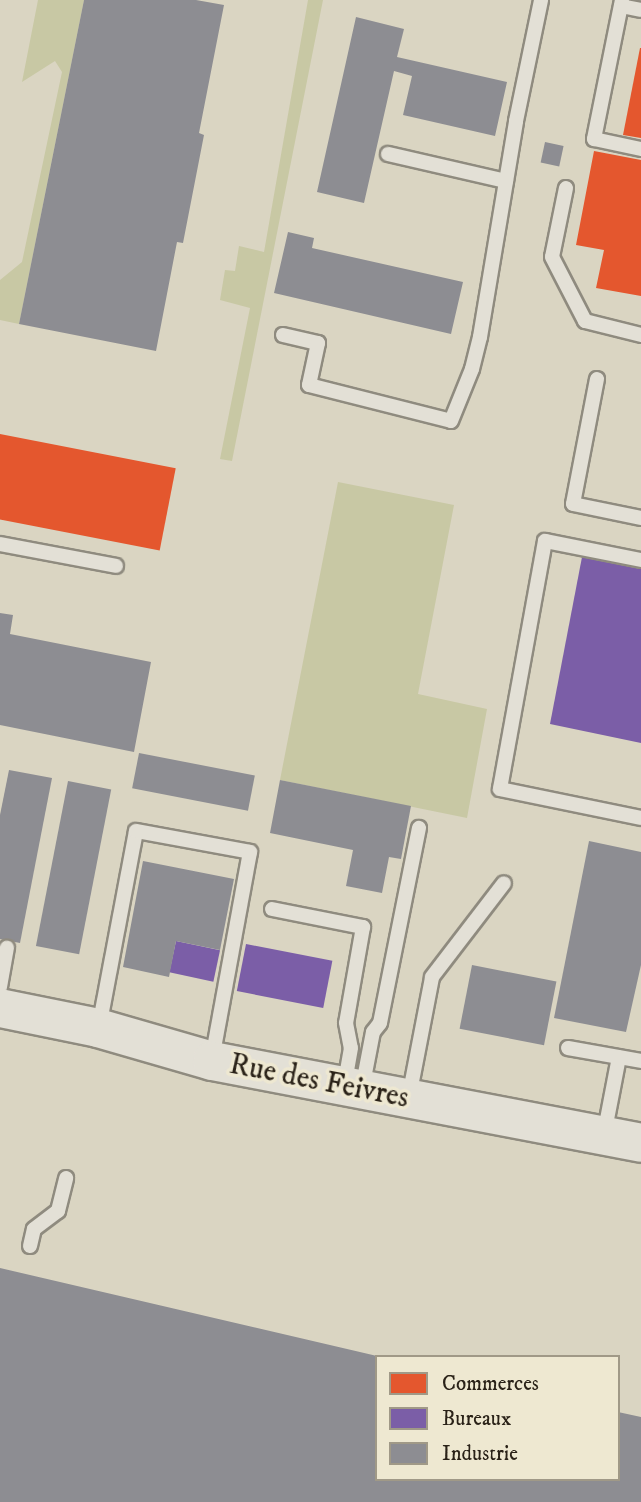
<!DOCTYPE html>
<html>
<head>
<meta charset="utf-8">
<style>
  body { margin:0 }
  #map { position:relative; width:641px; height:1502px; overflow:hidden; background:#dad5c2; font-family:"IM FELL DW Pica",serif }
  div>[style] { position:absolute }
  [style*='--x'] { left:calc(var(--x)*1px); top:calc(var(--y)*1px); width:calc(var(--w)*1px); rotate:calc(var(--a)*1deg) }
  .green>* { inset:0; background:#c8c8a4 }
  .shops>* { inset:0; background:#e4572e; transform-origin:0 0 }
  .offices>* { inset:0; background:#7b5ea7; transform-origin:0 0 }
  .industry>* { inset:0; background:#8d8d92; transform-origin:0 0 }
  .roads { filter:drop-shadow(2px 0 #8f8b7f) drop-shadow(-2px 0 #8f8b7f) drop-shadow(0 2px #8f8b7f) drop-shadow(0 -2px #8f8b7f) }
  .lane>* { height:14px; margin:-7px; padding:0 7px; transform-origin:7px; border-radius:7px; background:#e3e0d6 }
  .secondary>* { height:38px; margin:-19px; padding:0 19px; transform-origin:19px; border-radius:19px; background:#e3e0d6 }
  span { translate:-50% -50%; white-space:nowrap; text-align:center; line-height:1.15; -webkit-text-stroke:7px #eee8d1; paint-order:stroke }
  .street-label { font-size:30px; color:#2a2218 }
  .legend { position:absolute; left:375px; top:1355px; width:245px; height:126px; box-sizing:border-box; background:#eee8d1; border:2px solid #a09987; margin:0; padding:9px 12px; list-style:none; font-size:21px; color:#2a2218 }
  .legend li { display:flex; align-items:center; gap:14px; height:35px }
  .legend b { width:35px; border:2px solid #a09987 }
</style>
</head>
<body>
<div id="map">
  <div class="green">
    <div style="clip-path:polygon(38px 0,84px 0,19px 324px,0 320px,0 280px,22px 262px,62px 72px,55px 61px,22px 82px)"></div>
    <div style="clip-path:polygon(308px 0,323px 0,232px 461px,220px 459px,250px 308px,220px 300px,225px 270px,235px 271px,239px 246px,264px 252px)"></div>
    <div style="clip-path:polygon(338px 482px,454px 505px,418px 694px,487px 709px,467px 818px,280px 780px)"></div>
  </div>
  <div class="shops">
    <div style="clip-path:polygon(640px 48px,641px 48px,641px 138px,623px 135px)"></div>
    <div style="clip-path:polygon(594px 151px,641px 160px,641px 296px,596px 288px,604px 250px,576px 245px)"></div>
    <div style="left:0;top:434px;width:179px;height:84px;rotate:11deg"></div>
  </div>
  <div class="offices">
    <div style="clip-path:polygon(582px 557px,641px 569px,641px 743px,550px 724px)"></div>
    <div style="left:176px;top:941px;width:45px;height:32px;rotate:12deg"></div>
    <div style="left:246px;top:944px;width:88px;height:48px;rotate:11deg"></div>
  </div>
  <div class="industry">
    <div style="clip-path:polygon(84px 0,196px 0,224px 5px,199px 133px,204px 135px,183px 243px,177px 242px,156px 351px,19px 324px)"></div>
    <div style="clip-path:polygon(356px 17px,404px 29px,397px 57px,507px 82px,495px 136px,403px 115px,412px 76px,394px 71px,364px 203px,317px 192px)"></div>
    <div style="left:545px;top:142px;width:19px;height:21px;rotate:12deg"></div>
    <div style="clip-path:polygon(288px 232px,314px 238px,312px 248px,463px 282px,451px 334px,274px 293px)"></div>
    <div style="clip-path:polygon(0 613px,13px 615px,10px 634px,151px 662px,134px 752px,0 725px)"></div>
    <div style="left:139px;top:753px;width:118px;height:36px;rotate:11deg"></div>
    <div style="clip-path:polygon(9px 770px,52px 778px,20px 943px,0 939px,0 815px)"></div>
    <div style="clip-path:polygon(280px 780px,411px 806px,401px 859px,389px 857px,382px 893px,346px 886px,353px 850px,270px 833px)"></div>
    <div style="left:68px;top:781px;width:44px;height:168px;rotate:11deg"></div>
    <div style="clip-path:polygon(589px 841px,641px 852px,641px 965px,626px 1032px,554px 1018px)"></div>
    <div style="clip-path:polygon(143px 861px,234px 879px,220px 950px,176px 941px,169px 977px,123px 967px)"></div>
    <div style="left:472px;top:965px;width:86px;height:65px;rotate:11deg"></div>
    <div style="clip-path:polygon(0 1268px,377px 1356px,377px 1479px,618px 1479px,618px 1412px,641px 1417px,641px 1502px,0 1502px)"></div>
  </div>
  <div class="roads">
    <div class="lane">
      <div style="--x:622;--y:0;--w:142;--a:101.4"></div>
      <div style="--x:594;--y:139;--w:48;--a:12"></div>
      <div style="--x:621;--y:6;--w:20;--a:11"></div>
      <div style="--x:388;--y:154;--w:121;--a:12.9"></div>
      <div style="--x:566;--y:188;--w:70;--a:101.5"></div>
      <div style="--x:552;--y:257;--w:72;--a:62.7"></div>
      <div style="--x:585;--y:321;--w:58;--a:14"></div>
      <div style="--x:283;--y:335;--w:36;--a:13"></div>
      <div style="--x:318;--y:343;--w:43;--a:102.1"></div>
      <div style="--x:309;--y:385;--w:146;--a:14.2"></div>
      <div style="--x:451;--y:421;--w:56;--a:-68"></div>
      <div style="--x:472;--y:369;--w:33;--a:-76"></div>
      <div style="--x:480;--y:337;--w:219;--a:-80.5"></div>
      <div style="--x:516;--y:121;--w:124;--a:-78.3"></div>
      <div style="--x:597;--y:379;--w:127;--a:100.9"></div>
      <div style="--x:573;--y:504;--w:69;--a:11.6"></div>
      <div style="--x:0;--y:544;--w:118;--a:10.7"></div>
      <div style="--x:641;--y:560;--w:98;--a:-168.8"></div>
      <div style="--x:545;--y:541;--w:252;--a:100.3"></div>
      <div style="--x:500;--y:789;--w:144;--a:11.6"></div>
      <div style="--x:272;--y:909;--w:93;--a:11.2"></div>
      <div style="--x:363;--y:927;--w:97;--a:100"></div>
      <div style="--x:346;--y:1023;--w:25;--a:79"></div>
      <div style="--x:351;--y:1048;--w:39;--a:100"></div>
      <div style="--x:0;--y:987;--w:40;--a:-80"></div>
      <div style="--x:99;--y:1027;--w:199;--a:-79.3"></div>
      <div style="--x:136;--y:831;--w:116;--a:10.4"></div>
      <div style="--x:250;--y:852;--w:211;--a:100.4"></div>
      <div style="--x:568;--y:1048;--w:74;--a:10.1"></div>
      <div style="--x:362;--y:1089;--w:58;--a:-79.1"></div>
      <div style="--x:373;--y:1032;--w:11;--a:-52"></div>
      <div style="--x:380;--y:1023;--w:199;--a:-78.7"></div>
      <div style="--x:409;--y:1097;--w:122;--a:-79.1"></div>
      <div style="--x:432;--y:977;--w:118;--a:-52.5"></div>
      <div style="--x:604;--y:1135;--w:79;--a:-79.1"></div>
      <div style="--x:30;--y:1246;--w:17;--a:-77"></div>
      <div style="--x:34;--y:1229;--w:30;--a:-37"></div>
      <div style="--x:58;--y:1211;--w:34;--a:-76"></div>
    </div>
    <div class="secondary">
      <div style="--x:0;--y:1008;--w:100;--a:11.5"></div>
      <div style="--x:98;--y:1028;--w:119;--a:16.1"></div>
      <div style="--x:212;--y:1061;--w:437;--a:10.8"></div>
    </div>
  </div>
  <div class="street-label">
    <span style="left:319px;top:1082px;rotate:11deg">Rue des Feivres</span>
  </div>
  <ul class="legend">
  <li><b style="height:19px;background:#e4572e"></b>Commerces</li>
  <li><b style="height:19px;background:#7b5ea7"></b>Bureaux</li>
  <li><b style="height:19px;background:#8d8d92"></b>Industrie</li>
  </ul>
</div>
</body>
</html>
